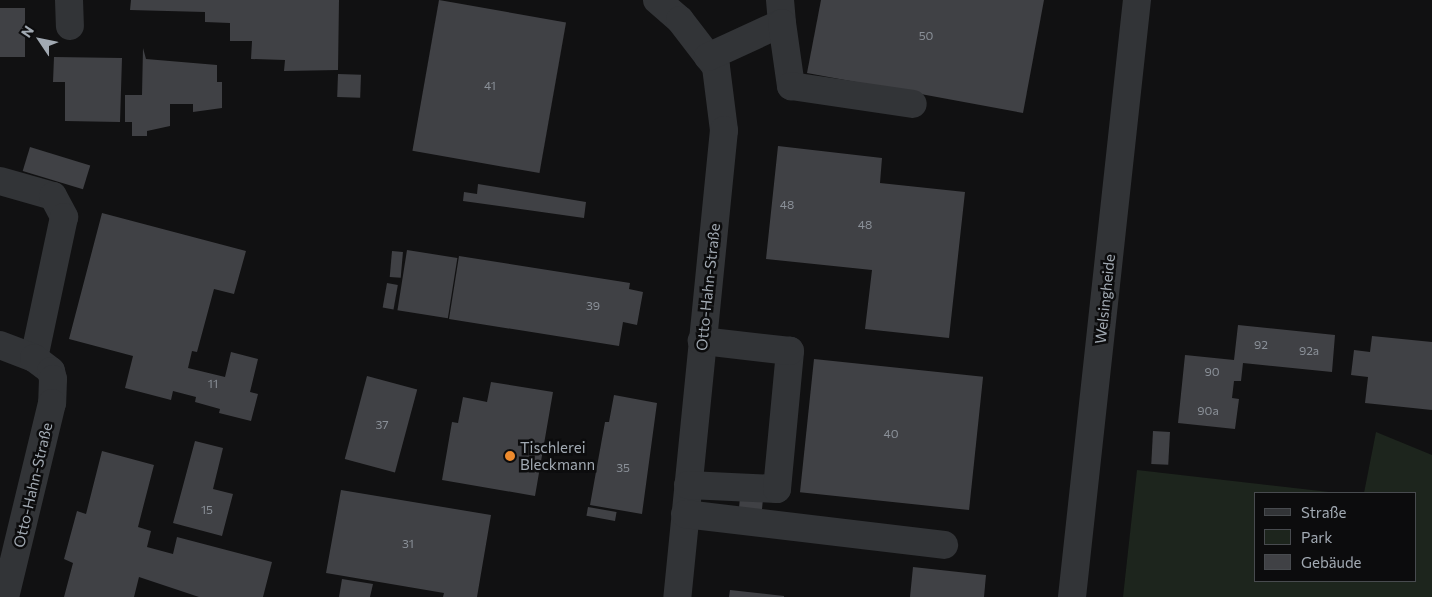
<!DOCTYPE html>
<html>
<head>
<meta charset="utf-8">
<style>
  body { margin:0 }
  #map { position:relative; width:1432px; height:597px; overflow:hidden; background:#111112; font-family:Commissioner,sans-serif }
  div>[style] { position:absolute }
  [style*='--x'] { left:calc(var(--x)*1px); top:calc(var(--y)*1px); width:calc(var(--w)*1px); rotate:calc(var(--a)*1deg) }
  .green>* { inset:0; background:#1d251d }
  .building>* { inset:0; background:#404145; transform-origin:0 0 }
  .minor>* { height:28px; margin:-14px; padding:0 14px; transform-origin:14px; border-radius:14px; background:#323437 }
  .dots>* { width:14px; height:14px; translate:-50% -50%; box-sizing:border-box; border:2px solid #0c0c0d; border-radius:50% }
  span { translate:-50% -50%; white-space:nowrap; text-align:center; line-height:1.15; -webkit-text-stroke:5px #0c0c0d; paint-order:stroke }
  .number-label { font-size:12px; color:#8a9098 }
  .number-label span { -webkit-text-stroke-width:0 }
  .street-label { font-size:15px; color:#a2aab3 }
  .poi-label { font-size:15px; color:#a2aab3 }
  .left { translate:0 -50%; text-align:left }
  .legend { position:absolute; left:1254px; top:492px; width:162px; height:90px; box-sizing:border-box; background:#0c0c0d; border:1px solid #484b4f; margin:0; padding:6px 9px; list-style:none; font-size:15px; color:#a2aab3 }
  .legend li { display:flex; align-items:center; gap:10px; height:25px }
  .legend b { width:25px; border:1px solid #484b4f }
  .north { position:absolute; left:15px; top:15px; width:50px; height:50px; -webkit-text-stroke:4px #0c0c0d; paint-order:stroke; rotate:304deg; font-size:14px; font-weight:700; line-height:20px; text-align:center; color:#a2aab3 }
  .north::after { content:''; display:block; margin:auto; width:18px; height:22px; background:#a2aab3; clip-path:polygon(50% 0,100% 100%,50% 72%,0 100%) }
</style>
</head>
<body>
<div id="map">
  <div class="green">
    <div style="clip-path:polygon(1376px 432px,1432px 455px,1432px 597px,1123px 597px,1137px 470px,1338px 493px,1256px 493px,1256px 581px,1416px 581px,1416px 493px,1364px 493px)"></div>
  </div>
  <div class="building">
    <div style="clip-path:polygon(131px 0,339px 0,338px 70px,284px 71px,285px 60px,251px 59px,252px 41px,230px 41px,230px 23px,205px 22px,205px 12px,130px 10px)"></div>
    <div style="left:439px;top:0;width:129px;height:153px;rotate:10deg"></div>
    <div style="clip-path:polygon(821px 0,1044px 0,1023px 113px,807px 73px)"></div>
    <div style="left:0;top:8px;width:25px;height:49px"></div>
    <div style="clip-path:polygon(143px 48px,146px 59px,217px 65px,217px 82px,222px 82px,222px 108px,193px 112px,193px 104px,170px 104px,170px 126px,147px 131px,147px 136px,132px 136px,132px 122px,125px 122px,125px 95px,142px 95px)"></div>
    <div style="clip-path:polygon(54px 57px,122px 58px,120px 122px,65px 121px,65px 82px,53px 82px)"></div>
    <div style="left:338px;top:74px;width:23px;height:23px;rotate:2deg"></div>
    <div style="clip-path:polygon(778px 146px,882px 158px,880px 183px,965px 192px,949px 338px,865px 329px,872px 270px,766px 259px)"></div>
    <div style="left:30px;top:147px;width:63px;height:25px;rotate:17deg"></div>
    <div style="clip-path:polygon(478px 184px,586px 202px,584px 218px,463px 201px,464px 192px,477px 194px)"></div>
    <div style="clip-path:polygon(102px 213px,246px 251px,234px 294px,214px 289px,197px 352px,192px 351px,188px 368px,225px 377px,231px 352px,258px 359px,250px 392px,258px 394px,251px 421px,219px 413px,220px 409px,195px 402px,196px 397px,173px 391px,171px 400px,125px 388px,133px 356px,69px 339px)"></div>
    <div style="left:407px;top:250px;width:51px;height:61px;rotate:9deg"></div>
    <div style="left:392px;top:251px;width:11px;height:26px;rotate:5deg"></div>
    <div style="clip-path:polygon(459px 256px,630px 283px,629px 289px,643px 292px,637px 325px,623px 322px,619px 346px,449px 319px)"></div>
    <div style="left:387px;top:283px;width:11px;height:25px;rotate:10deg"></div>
    <div style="clip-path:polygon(1238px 325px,1335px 335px,1332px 372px,1243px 363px,1241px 381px,1234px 381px,1232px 398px,1239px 399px,1235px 429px,1178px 423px,1185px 355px,1234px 360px)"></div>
    <div style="clip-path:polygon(1372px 336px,1432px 342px,1432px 410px,1365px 403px,1368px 377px,1351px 375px,1354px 350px,1370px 352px)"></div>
    <div style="left:814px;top:359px;width:170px;height:134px;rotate:6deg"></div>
    <div style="left:367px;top:376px;width:52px;height:86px;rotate:15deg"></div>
    <div style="clip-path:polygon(491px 382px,553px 392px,535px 496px,442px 480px,452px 422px,458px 423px,463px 397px,487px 402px)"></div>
    <div style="clip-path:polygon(614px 395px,657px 403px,642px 514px,590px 505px,605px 422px,609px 422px)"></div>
    <div style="left:1153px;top:431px;width:17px;height:33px;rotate:3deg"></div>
    <div style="clip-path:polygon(195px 441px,223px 448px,213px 489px,233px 494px,222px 536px,173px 523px)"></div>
    <div style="clip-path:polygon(102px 451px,154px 465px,138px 527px,151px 531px,147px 547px,173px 554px,177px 537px,272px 562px,263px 597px,199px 597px,139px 577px,134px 597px,64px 597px,73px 563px,64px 559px,77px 511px,86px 514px)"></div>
    <div style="clip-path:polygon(341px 490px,491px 515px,477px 597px,443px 597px,444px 593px,326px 573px)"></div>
    <div style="left:740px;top:497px;width:23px;height:12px;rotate:5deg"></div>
    <div style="left:588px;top:507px;width:29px;height:9px;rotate:10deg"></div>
    <div style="clip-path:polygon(913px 567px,986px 575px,984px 597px,910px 597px)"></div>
    <div style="clip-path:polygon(342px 579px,373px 584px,370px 597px,339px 597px)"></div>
    <div style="clip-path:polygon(730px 590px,784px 596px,784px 597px,729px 597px)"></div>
  </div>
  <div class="minor">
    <div style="--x:69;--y:0;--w:26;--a:88"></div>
    <div style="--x:657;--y:0;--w:30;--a:41"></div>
    <div style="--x:680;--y:20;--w:59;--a:52.5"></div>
    <div style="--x:716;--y:67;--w:64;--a:82.8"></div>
    <div style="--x:724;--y:130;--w:469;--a:95.7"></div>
    <div style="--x:780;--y:0;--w:23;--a:85"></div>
    <div style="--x:708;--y:57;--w:81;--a:-24.7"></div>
    <div style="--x:782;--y:23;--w:64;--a:81.9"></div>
    <div style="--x:791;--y:86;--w:123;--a:8.4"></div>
    <div style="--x:0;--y:181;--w:55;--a:15.8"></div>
    <div style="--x:53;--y:196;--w:24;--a:62"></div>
    <div style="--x:64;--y:217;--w:144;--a:102"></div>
    <div style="--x:0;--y:345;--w:36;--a:21"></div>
    <div style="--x:34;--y:358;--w:21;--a:37"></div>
    <div style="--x:51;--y:371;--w:8;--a:76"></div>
    <div style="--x:53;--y:379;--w:24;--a:92"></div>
    <div style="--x:52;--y:403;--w:200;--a:103.6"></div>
    <div style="--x:688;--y:485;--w:89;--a:2.6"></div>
    <div style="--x:777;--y:489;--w:139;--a:-84.6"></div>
    <div style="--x:790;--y:351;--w:89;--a:-173.5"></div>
    <div style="--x:685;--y:514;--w:261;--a:6.8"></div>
    <div style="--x:1072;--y:597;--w:601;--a:-83.79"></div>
  </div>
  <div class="dots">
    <div style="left:510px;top:456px;background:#ed8a2d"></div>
  </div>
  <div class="number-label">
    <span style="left:926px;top:36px">50</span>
    <span style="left:490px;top:86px">41</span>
    <span style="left:787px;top:205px">48</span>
    <span style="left:865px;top:225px">48</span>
    <span style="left:593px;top:306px">39</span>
    <span style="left:1261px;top:345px">92</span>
    <span style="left:1309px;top:351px">92a</span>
    <span style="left:1212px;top:372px">90</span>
    <span style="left:213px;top:384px">11</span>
    <span style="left:1208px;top:411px">90a</span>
    <span style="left:382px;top:425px">37</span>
    <span style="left:891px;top:434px">40</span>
    <span style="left:623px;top:468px">35</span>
    <span style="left:207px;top:510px">15</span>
    <span style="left:408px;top:544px">31</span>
  </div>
  <div class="street-label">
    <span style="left:708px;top:287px;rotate:-84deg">Otto-Hahn-Straße</span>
    <span style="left:1105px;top:299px;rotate:-84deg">Welsingheide</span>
    <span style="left:33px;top:485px;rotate:-77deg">Otto-Hahn-Straße</span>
  </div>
  <div class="poi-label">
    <span class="left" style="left:520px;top:456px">Tischlerei<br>Bleckmann</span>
  </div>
  <ul class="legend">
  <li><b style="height:6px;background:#323437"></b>Straße</li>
  <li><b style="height:14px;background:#1d251d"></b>Park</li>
  <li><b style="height:14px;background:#404145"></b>Gebäude</li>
  </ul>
  <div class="north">N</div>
</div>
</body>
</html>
